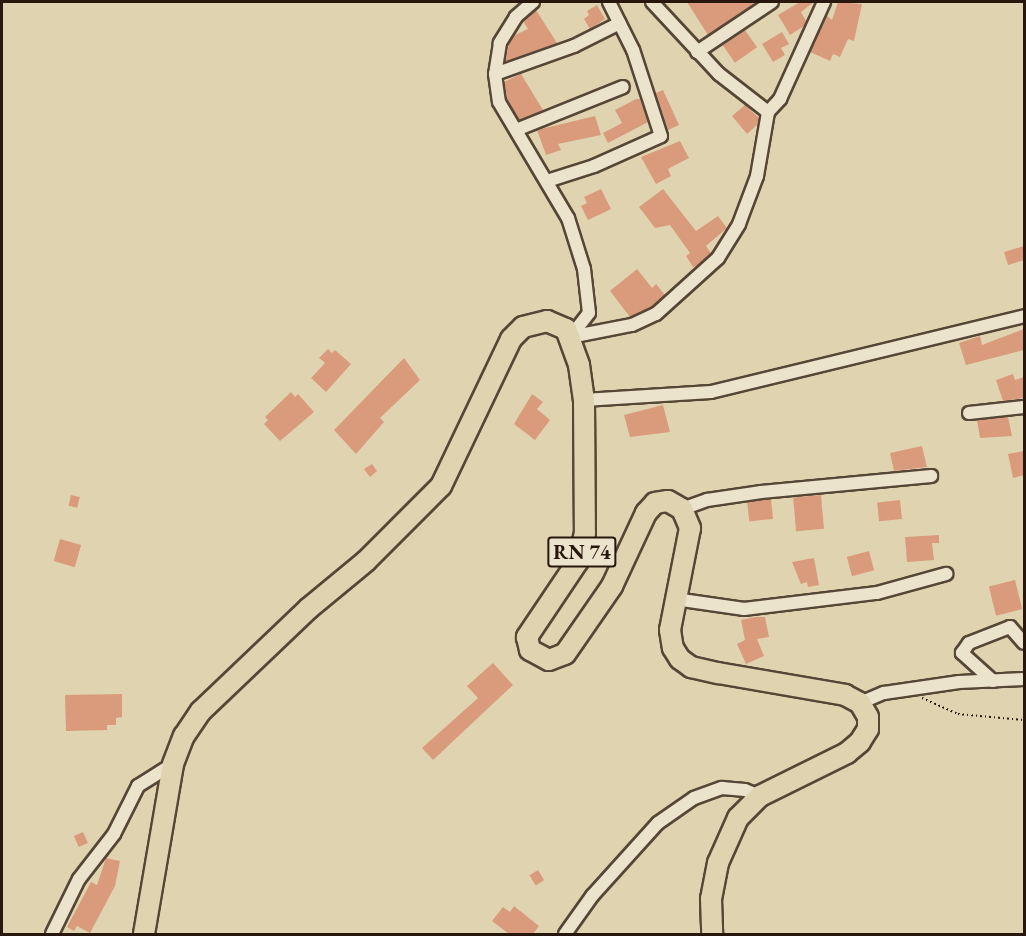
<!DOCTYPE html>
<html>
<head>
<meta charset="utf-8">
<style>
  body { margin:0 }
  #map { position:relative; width:1026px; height:936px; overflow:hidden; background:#e0d4b0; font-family:"EB Garamond",serif }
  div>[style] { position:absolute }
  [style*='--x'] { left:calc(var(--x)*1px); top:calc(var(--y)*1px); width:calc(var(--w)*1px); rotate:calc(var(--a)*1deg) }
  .building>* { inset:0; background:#da9b7d; transform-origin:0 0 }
  .path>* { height:2px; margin-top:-1px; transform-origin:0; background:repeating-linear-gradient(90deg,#28170d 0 1.5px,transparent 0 4.5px) }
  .roads { filter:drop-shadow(2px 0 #564636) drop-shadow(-2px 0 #564636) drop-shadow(0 2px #564636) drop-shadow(0 -2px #564636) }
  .minor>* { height:12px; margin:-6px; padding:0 6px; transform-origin:6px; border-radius:6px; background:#ebe3cc }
  .primary>* { height:20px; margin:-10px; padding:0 10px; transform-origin:10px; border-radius:10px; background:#e0d4b0 }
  span { translate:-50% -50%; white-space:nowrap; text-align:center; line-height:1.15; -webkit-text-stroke:4.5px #ebe3cc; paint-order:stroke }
  .shield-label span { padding:2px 4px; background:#ebe3cc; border:2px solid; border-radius:4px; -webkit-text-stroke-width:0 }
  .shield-label { font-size:20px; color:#28170d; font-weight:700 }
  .frame { position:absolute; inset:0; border:3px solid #28170d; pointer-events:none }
</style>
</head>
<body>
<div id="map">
  <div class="building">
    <div style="clip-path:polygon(687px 2px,752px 2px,754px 4px,708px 35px)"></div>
    <div style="clip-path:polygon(800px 2px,814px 2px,801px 12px,806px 21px,804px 26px,790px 35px,778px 15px)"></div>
    <div style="clip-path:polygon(838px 2px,862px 4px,854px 41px,848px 39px,840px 57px,833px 54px,830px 61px,810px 52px,827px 16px,832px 20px)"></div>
    <div style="clip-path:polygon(597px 5px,605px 19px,590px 29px,584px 19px,589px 15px,587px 11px)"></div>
    <div style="clip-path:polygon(536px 10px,557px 43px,505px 62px,509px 44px,515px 35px,528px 29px,523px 21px)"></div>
    <div style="left:745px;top:30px;width:21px;height:27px;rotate:55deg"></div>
    <div style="clip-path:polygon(782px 32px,789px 44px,781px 48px,785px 55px,773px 62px,762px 44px)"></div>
    <div style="clip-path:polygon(521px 74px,543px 110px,519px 120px,507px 99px,504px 82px)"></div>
    <div style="clip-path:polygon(663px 90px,679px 125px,668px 130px,656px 93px)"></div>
    <div style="clip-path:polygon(636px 99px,640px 99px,648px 122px,608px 143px,603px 133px,622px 123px,615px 110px)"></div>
    <div style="clip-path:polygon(745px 105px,759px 118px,757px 125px,747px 134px,732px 116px)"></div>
    <div style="clip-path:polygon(595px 116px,601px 135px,558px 144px,561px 150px,546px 155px,537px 130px)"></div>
    <div style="clip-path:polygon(680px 141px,689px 158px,668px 169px,671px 176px,656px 184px,641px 157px)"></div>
    <div style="clip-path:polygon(601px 189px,611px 209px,588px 220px,581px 206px,587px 203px,584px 197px)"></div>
    <div style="clip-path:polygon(663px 189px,696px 231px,718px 216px,727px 228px,706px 246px,711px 253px,698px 265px,693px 267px,686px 256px,690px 253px,670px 225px,655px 228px,639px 207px)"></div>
    <div style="clip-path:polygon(1024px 246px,1024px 260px,1008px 265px,1004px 252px)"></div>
    <div style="clip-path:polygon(637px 269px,652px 288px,656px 284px,665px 295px,651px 307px,630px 317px,610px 291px)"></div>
    <div style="clip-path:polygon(1024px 329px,1024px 350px,966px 365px,959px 343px,980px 336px,982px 345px)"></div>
    <div style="clip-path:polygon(328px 349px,332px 353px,335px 350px,351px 364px,326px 392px,311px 378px,325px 363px,319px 358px)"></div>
    <div style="clip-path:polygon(404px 358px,420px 380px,380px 418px,384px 422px,356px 454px,334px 430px)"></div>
    <div style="clip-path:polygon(1013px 374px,1015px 380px,1024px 377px,1024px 398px,1003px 401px,996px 380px)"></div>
    <div style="clip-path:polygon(291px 392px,295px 397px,298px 394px,314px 412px,280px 441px,264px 424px,268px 420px,265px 417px)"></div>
    <div style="clip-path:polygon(532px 394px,543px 402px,537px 409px,550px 420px,535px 440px,514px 424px)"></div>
    <div style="clip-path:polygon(663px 405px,670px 432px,630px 437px,624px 415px)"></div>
    <div style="clip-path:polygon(1008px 417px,1012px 436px,980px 438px,977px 420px)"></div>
    <div style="clip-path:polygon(922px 446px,927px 467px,894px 471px,890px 453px)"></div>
    <div style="clip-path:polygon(1024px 451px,1024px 475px,1013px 478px,1008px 454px)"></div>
    <div style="clip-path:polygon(372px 464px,377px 471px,370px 477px,364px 469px)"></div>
    <div style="left:71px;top:495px;width:9px;height:11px;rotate:13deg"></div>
    <div style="left:821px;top:495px;width:34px;height:28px;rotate:85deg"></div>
    <div style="left:771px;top:499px;width:20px;height:24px;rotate:84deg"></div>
    <div style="left:900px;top:500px;width:19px;height:23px;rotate:84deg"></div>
    <div style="clip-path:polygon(939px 535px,939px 543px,932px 543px,934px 560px,907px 562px,905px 537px)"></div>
    <div style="left:60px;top:539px;width:22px;height:23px;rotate:16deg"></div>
    <div style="left:869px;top:551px;width:20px;height:23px;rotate:75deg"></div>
    <div style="clip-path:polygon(814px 558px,819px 585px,808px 587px,807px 582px,801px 584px,792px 562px)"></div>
    <div style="left:1015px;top:580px;width:30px;height:27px;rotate:76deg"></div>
    <div style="clip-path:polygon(755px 617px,765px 617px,769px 637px,757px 639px,764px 656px,746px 664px,737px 644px,745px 640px,741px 620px)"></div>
    <div style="clip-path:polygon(493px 663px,513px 685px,433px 760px,422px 748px,478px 698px,467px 686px)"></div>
    <div style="clip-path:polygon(122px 694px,122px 717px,116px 718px,116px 725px,107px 725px,107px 730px,66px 731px,65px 695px)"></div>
    <div style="left:83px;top:832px;width:12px;height:10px;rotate:66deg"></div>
    <div style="clip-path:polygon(106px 858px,120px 861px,115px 886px,90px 933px,77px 926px,74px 931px,67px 927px,91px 882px,97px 885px)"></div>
    <div style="left:538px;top:870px;width:12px;height:10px;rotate:59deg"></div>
    <div style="clip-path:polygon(514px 906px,539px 926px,533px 934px,509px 934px,492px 921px,503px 907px,510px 912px)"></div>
  </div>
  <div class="path">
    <div style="--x:922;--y:698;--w:39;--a:24"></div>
    <div style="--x:958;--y:714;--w:66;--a:5.2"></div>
  </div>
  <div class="roads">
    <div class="minor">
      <div style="--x:533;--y:2;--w:23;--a:139"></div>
      <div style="--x:516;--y:17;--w:31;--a:122"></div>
      <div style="--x:500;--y:43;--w:31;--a:99"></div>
      <div style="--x:495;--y:74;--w:28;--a:82"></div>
      <div style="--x:499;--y:102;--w:135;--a:59.3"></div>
      <div style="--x:568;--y:218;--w:53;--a:72.6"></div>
      <div style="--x:584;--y:269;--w:44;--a:83.5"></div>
      <div style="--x:589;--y:313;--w:31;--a:128"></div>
      <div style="--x:652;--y:2;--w:98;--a:47.1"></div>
      <div style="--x:719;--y:74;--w:62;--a:37.8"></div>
      <div style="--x:697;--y:52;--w:90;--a:-33.7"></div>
      <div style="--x:495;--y:74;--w:84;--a:-19.5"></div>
      <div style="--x:574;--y:46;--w:51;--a:-26.6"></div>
      <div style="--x:516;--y:130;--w:115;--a:-21.9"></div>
      <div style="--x:547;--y:181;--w:49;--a:-17.7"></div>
      <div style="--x:594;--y:166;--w:73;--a:-24.1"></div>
      <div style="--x:661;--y:136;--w:90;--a:-108"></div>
      <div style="--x:633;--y:50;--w:54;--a:-116.6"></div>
      <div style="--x:570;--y:337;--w:63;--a:-11"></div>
      <div style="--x:632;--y:325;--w:26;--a:-25"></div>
      <div style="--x:656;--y:314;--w:84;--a:-42.1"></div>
      <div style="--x:718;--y:258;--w:40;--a:-58"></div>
      <div style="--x:739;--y:224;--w:51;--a:-69.4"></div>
      <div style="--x:757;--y:176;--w:65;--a:-80.2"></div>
      <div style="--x:768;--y:112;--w:18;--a:-47"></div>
      <div style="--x:780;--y:99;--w:107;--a:-65.6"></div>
      <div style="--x:584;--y:400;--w:127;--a:-3.6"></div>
      <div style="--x:711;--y:392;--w:322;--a:-13.6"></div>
      <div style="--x:969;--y:413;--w:55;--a:-6.2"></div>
      <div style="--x:682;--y:509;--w:27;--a:-20"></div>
      <div style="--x:707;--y:500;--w:55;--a:-8.4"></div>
      <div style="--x:761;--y:492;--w:171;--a:-5.4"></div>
      <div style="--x:675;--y:599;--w:70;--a:8.2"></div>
      <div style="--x:744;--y:609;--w:134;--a:-6.9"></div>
      <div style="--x:877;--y:593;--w:72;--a:-15.4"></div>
      <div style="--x:993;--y:681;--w:42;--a:-137.9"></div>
      <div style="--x:962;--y:653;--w:12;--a:-55"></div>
      <div style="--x:969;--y:643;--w:44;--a:-21.3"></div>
      <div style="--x:1010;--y:627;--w:21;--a:49"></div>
      <div style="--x:860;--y:703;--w:26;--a:-23"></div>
      <div style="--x:884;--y:693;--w:76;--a:-8.3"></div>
      <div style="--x:959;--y:682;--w:65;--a:-2.6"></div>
      <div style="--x:52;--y:934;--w:61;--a:-63.9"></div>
      <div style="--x:79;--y:879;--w:57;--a:-52.1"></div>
      <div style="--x:114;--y:834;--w:54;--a:-63.4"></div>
      <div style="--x:138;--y:786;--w:41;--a:-32.2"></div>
      <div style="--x:565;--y:934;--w:47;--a:-54.6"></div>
      <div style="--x:592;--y:896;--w:98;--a:-47.9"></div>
      <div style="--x:658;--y:823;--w:44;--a:-34.8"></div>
      <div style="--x:694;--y:798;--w:30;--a:-20"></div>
      <div style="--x:722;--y:788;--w:23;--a:5"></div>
      <div style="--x:745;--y:790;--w:16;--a:22"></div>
    </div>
    <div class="primary">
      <div style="--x:144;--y:934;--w:172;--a:-80.3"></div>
      <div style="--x:173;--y:764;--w:30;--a:-69"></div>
      <div style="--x:184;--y:736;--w:30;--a:-56"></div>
      <div style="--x:201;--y:711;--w:148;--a:-43.6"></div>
      <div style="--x:308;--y:609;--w:75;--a:-39.6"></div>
      <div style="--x:366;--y:561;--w:106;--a:-45"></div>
      <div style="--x:441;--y:486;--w:163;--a:-64.5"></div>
      <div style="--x:511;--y:339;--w:17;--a:-45"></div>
      <div style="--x:523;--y:327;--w:25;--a:-14"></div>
      <div style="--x:547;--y:321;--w:21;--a:23"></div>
      <div style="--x:566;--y:329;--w:38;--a:70"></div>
      <div style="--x:579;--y:365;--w:35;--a:82"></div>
      <div style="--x:584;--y:400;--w:133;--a:89.6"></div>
      <div style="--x:585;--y:533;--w:29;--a:104"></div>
      <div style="--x:578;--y:561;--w:92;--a:123.9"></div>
      <div style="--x:527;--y:637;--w:13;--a:77"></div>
      <div style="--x:530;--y:650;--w:21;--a:28"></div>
      <div style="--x:549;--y:660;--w:17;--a:-21"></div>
      <div style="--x:565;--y:654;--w:83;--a:-55.3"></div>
      <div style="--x:612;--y:586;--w:81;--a:-65"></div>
      <div style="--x:646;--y:513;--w:13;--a:-48"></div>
      <div style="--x:655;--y:503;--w:13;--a:-9"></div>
      <div style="--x:668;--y:501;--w:16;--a:30"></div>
      <div style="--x:682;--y:509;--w:21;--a:67"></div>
      <div style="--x:690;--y:528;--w:104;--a:101.1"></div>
      <div style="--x:670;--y:630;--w:18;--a:81"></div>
      <div style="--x:673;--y:648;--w:13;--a:58"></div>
      <div style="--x:680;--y:659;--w:14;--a:36"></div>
      <div style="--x:691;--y:667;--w:28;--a:13"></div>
      <div style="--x:718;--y:673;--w:129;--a:9.8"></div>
      <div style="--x:845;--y:695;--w:17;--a:28"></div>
      <div style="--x:860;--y:703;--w:16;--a:60"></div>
      <div style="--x:868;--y:717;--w:12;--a:90"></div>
      <div style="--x:868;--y:729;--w:15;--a:122"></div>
      <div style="--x:860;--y:742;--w:17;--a:140"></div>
      <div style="--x:847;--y:753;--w:97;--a:153.7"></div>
      <div style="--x:760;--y:796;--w:31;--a:135"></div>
      <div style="--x:738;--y:818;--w:49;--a:114"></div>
      <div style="--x:718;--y:863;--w:37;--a:101"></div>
      <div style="--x:711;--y:899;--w:35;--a:88"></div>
    </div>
  </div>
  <div class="shield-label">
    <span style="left:582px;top:552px">RN 74</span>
  </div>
  <div class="frame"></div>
</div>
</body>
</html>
